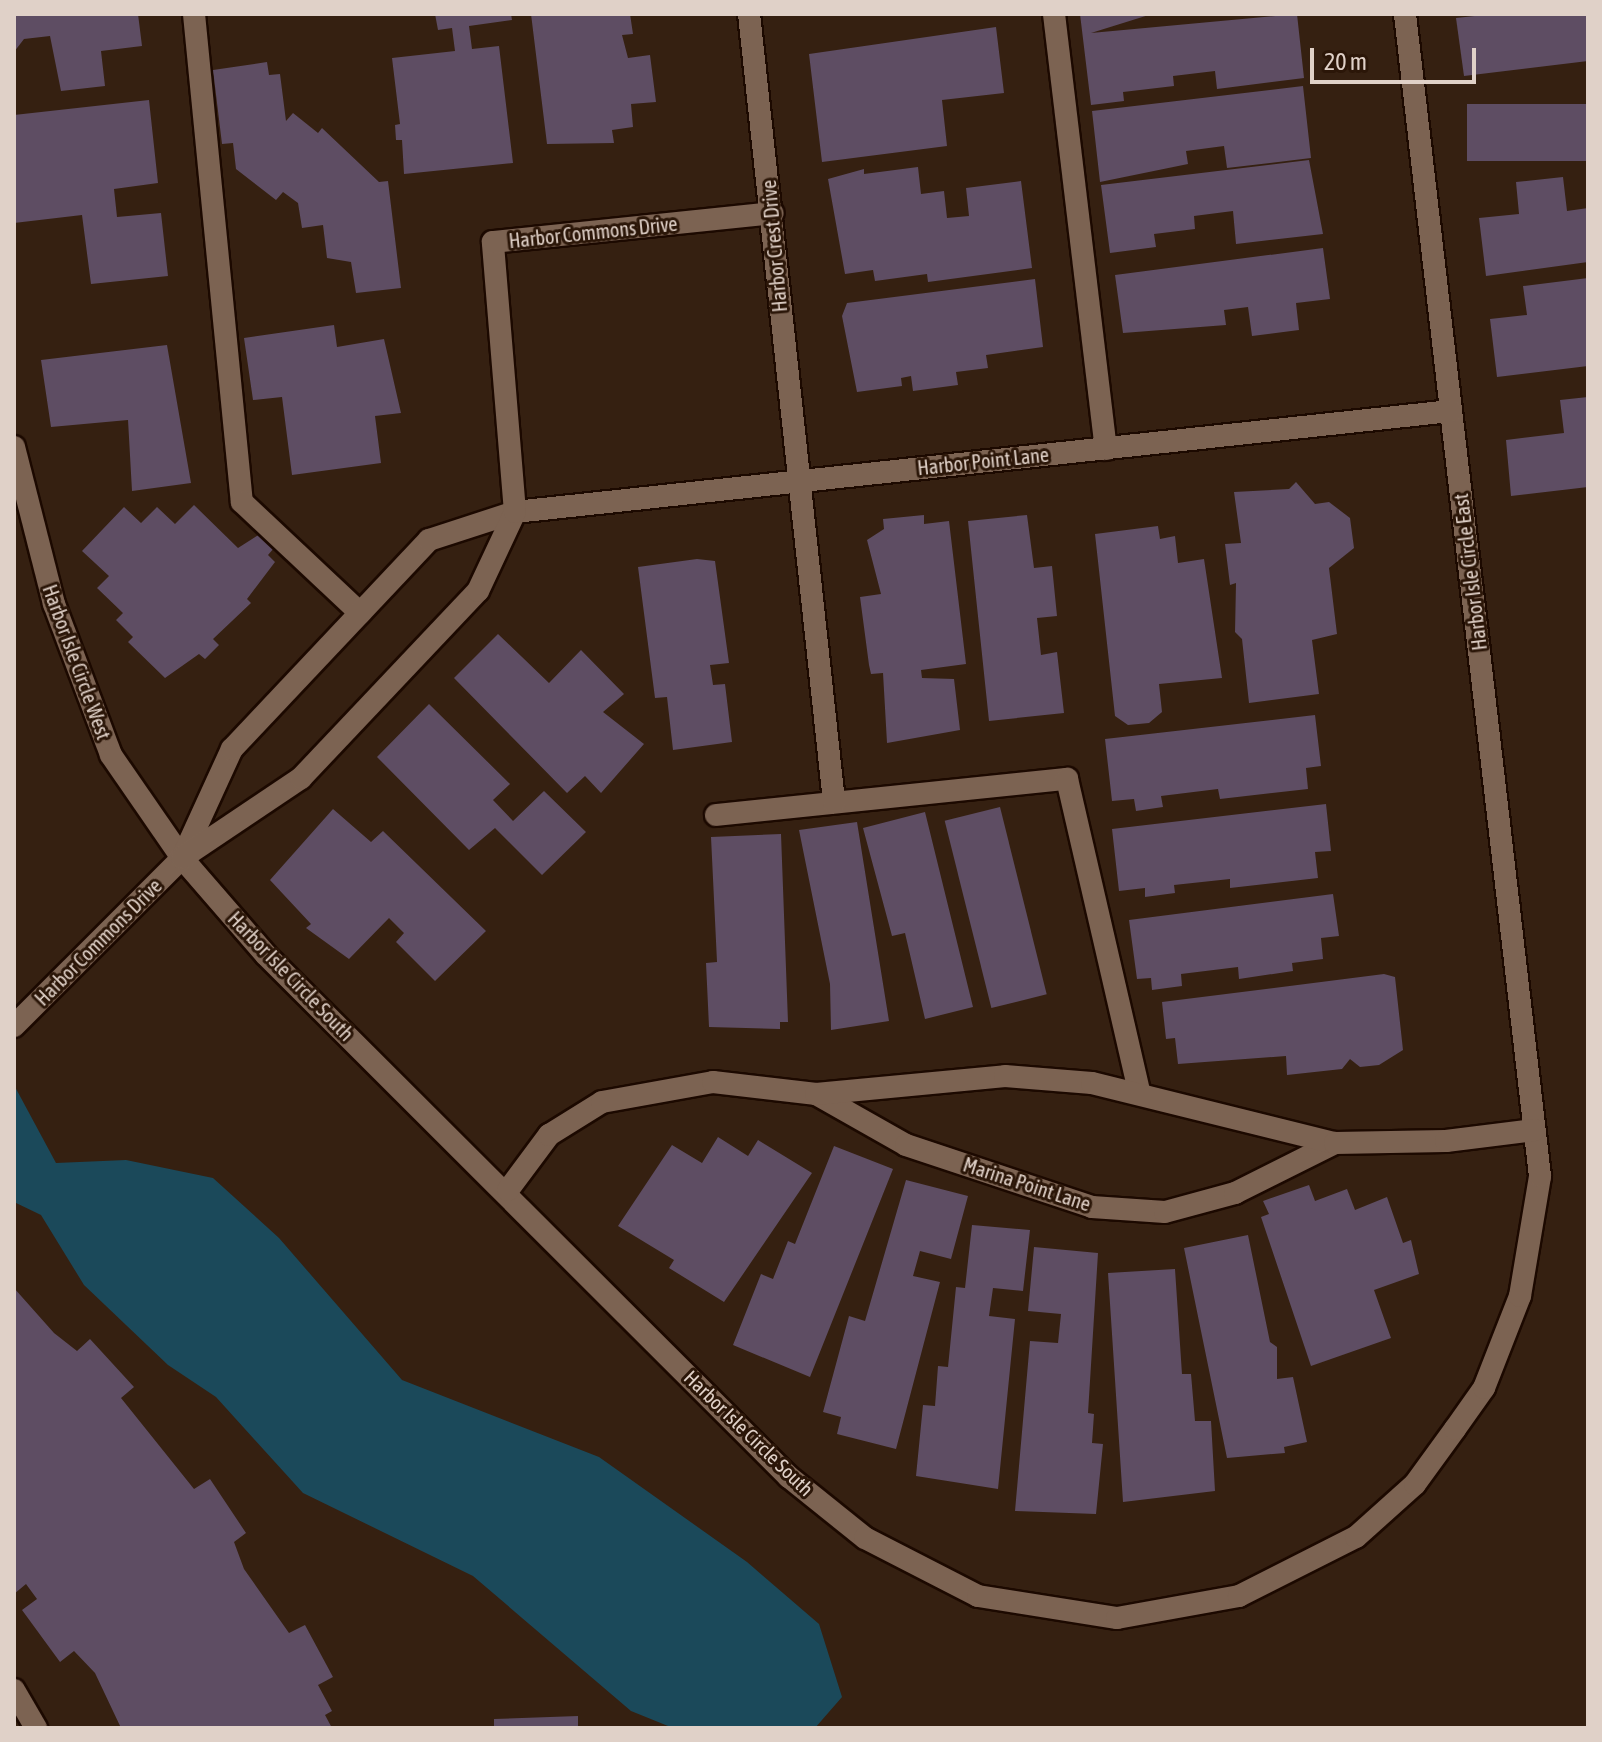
<!DOCTYPE html>
<html>
<head>
<meta charset="utf-8">
<style>
  body { margin:0 }
  #map { position:relative; width:1602px; height:1742px; overflow:hidden; background:#352011; font-family:"Asap Condensed",sans-serif }
  div>[style] { position:absolute }
  [style*='--x'] { left:calc(var(--x)*1px); top:calc(var(--y)*1px); width:calc(var(--w)*1px); rotate:calc(var(--a)*1deg) }
  .water>* { inset:0; background:#1b495a }
  .building>* { inset:0; background:#5e4d63; transform-origin:0 0 }
  .roads { filter:drop-shadow(2px 0 #1c0900) drop-shadow(-2px 0 #1c0900) drop-shadow(0 2px #1c0900) drop-shadow(0 -2px #1c0900) }
  .service>* { height:22px; margin:-11px; padding:0 11px; transform-origin:11px; border-radius:11px; background:#7c6352 }
  .minor>* { height:22px; margin:-11px; padding:0 11px; transform-origin:11px; border-radius:11px; background:#7c6352 }
  span { translate:-50% -50%; white-space:nowrap; text-align:center; line-height:1.15; -webkit-text-stroke:6px #2b1608; paint-order:stroke }
  .street-label { font-size:20px; color:#e0d1c8 }
  .frame { position:absolute; inset:0; border:16px solid #e0d1c8; pointer-events:none }
  .scale { position:absolute; left:1310px; top:48px; width:166px; height:36px; box-sizing:border-box; border:4px solid #e0d1c8; border-top:0; padding-left:10px; font-size:24px; line-height:28px; white-space:nowrap; color:#e0d1c8; -webkit-text-stroke:6px #2b1608; paint-order:stroke }
</style>
</head>
<body>
<div id="map">
  <div class="water">
    <div style="clip-path:polygon(14px 1085px,56px 1163px,126px 1160px,213px 1178px,279px 1238px,402px 1380px,599px 1457px,747px 1562px,819px 1624px,842px 1697px,815px 1728px,673px 1728px,631px 1711px,473px 1576px,303px 1493px,216px 1397px,168px 1365px,84px 1285px,41px 1215px,14px 1202px)"></div>
  </div>
  <div class="building">
    <div style="clip-path:polygon(14px 14px,138px 14px,142px 46px,101px 51px,105px 86px,61px 91px,50px 36px,24px 39px,14px 52px)"></div>
    <div style="clip-path:polygon(435px 14px,511px 14px,512px 20px,469px 26px,472px 49px,499px 46px,513px 163px,404px 174px,402px 140px,396px 140px,395px 125px,400px 124px,392px 58px,455px 51px,452px 28px,438px 30px)"></div>
    <div style="clip-path:polygon(531px 14px,630px 14px,633px 34px,622px 35px,628px 58px,650px 55px,656px 102px,631px 104px,633px 127px,612px 130px,614px 143px,547px 144px)"></div>
    <div style="clip-path:polygon(1080px 14px,1152px 14px,1091px 33px,1297px 14px,1304px 78px,1217px 89px,1215px 71px,1173px 76px,1174px 86px,1123px 92px,1124px 101px,1091px 105px)"></div>
    <div style="clip-path:polygon(1493px 14px,1588px 14px,1588px 61px,1464px 76px,1456px 18px)"></div>
    <div style="clip-path:polygon(996px 27px,1004px 93px,942px 100px,947px 146px,822px 162px,809px 54px)"></div>
    <div style="clip-path:polygon(267px 62px,269px 75px,280px 74px,286px 121px,293px 113px,318px 133px,322px 128px,379px 182px,388px 181px,401px 288px,356px 293px,351px 262px,327px 258px,323px 225px,302px 228px,298px 203px,283px 192px,276px 200px,236px 169px,233px 143px,222px 144px,213px 70px)"></div>
    <div style="clip-path:polygon(1303px 86px,1311px 158px,1227px 168px,1224px 146px,1186px 151px,1188px 164px,1100px 182px,1092px 111px)"></div>
    <div style="clip-path:polygon(149px 100px,158px 183px,114px 189px,117px 217px,161px 213px,168px 276px,91px 284px,82px 215px,14px 223px,14px 115px)"></div>
    <div style="left:1588px;top:104px;width:57px;height:121px;rotate:90deg"></div>
    <div style="clip-path:polygon(1309px 160px,1323px 234px,1236px 244px,1233px 211px,1194px 216px,1195px 229px,1154px 234px,1156px 247px,1110px 253px,1101px 185px)"></div>
    <div style="clip-path:polygon(918px 167px,921px 194px,944px 191px,947px 218px,969px 216px,966px 188px,1021px 181px,1032px 268px,928px 282px,927px 274px,875px 281px,873px 270px,845px 274px,828px 179px,864px 169px,864px 174px)"></div>
    <div style="clip-path:polygon(1563px 177px,1567px 211px,1588px 208px,1588px 262px,1486px 276px,1479px 218px,1519px 214px,1516px 182px)"></div>
    <div style="clip-path:polygon(1323px 248px,1330px 299px,1296px 303px,1299px 330px,1252px 336px,1248px 307px,1224px 310px,1226px 325px,1123px 333px,1115px 275px)"></div>
    <div style="clip-path:polygon(1588px 278px,1588px 366px,1497px 377px,1490px 319px,1527px 315px,1523px 286px)"></div>
    <div style="clip-path:polygon(1035px 279px,1043px 347px,986px 355px,988px 368px,956px 372px,958px 385px,913px 391px,911px 376px,901px 378px,902px 386px,857px 392px,842px 316px,847px 303px)"></div>
    <div style="clip-path:polygon(334px 325px,337px 347px,384px 339px,401px 413px,375px 416px,381px 463px,292px 475px,282px 397px,253px 400px,244px 338px)"></div>
    <div style="clip-path:polygon(167px 345px,191px 483px,132px 491px,128px 420px,51px 427px,41px 360px)"></div>
    <div style="clip-path:polygon(1588px 397px,1588px 487px,1511px 496px,1506px 440px,1564px 433px,1560px 400px)"></div>
    <div style="clip-path:polygon(1296px 482px,1315px 504px,1329px 502px,1350px 518px,1354px 548px,1329px 568px,1337px 634px,1312px 640px,1319px 694px,1249px 703px,1242px 639px,1235px 632px,1236px 583px,1230px 585px,1225px 544px,1241px 543px,1234px 492px,1289px 489px)"></div>
    <div style="clip-path:polygon(194px 505px,238px 548px,260px 534px,274px 548px,268px 555px,275px 562px,247px 599px,251px 603px,213px 639px,219px 645px,205px 659px,199px 654px,165px 678px,128px 642px,133px 637px,116px 620px,123px 613px,97px 588px,109px 576px,82px 551px,124px 507px,141px 523px,157px 507px,175px 524px)"></div>
    <div style="clip-path:polygon(924px 515px,924px 524px,949px 521px,966px 664px,921px 670px,922px 678px,954px 679px,960px 730px,887px 743px,883px 673px,871px 674px,869px 665px,860px 597px,881px 594px,867px 540px,884px 529px,883px 519px)"></div>
    <div style="clip-path:polygon(1027px 515px,1034px 568px,1052px 566px,1057px 616px,1037px 618px,1041px 655px,1057px 652px,1064px 713px,989px 721px,968px 521px)"></div>
    <div style="clip-path:polygon(1158px 526px,1160px 539px,1175px 536px,1178px 563px,1204px 559px,1222px 678px,1159px 684px,1162px 712px,1149px 723px,1128px 725px,1115px 716px,1095px 534px)"></div>
    <div style="clip-path:polygon(697px 559px,715px 561px,729px 663px,710px 665px,713px 685px,725px 684px,732px 742px,673px 750px,667px 697px,655px 698px,638px 567px)"></div>
    <div style="clip-path:polygon(498px 634px,549px 683px,581px 650px,624px 694px,603px 712px,644px 744px,601px 793px,585px 776px,567px 793px,454px 678px)"></div>
    <div style="clip-path:polygon(429px 704px,510px 784px,493px 800px,513px 821px,544px 791px,586px 832px,542px 875px,495px 828px,469px 850px,377px 757px)"></div>
    <div style="clip-path:polygon(1315px 715px,1321px 766px,1306px 768px,1308px 789px,1220px 799px,1218px 789px,1161px 796px,1163px 807px,1136px 811px,1134px 799px,1112px 801px,1105px 739px)"></div>
    <div style="clip-path:polygon(1326px 804px,1331px 851px,1315px 852px,1318px 878px,1230px 888px,1230px 879px,1174px 885px,1175px 893px,1145px 897px,1145px 888px,1119px 891px,1112px 829px)"></div>
    <div style="left:1000px;top:807px;width:193px;height:57px;rotate:76deg"></div>
    <div style="clip-path:polygon(333px 809px,371px 842px,383px 831px,486px 931px,435px 981px,396px 942px,404px 933px,389px 918px,349px 959px,306px 928px,311px 924px,270px 880px)"></div>
    <div style="clip-path:polygon(925px 812px,973px 1007px,925px 1019px,905px 933px,892px 936px,863px 828px)"></div>
    <div style="clip-path:polygon(857px 822px,889px 1021px,831px 1030px,830px 984px,799px 830px)"></div>
    <div style="clip-path:polygon(781px 834px,788px 1022px,780px 1022px,780px 1029px,709px 1027px,706px 963px,717px 962px,711px 837px)"></div>
    <div style="clip-path:polygon(1333px 894px,1339px 936px,1321px 938px,1323px 959px,1292px 963px,1293px 971px,1239px 979px,1238px 967px,1181px 974px,1182px 986px,1152px 990px,1151px 978px,1137px 979px,1129px 920px)"></div>
    <div style="clip-path:polygon(1384px 974px,1395px 977px,1403px 1050px,1379px 1065px,1360px 1067px,1350px 1059px,1342px 1069px,1287px 1075px,1286px 1056px,1178px 1064px,1175px 1038px,1166px 1039px,1162px 1002px)"></div>
    <div style="clip-path:polygon(718px 1137px,748px 1156px,758px 1140px,812px 1173px,724px 1302px,669px 1268px,674px 1260px,618px 1226px,672px 1145px,702px 1163px)"></div>
    <div style="clip-path:polygon(834px 1146px,893px 1169px,810px 1377px,733px 1345px,761px 1274px,773px 1279px,788px 1241px,795px 1244px)"></div>
    <div style="clip-path:polygon(906px 1180px,968px 1196px,951px 1259px,920px 1251px,913px 1276px,940px 1282px,896px 1449px,837px 1434px,841px 1417px,823px 1412px,849px 1316px,865px 1321px)"></div>
    <div style="clip-path:polygon(1309px 1185px,1315px 1201px,1347px 1189px,1355px 1210px,1387px 1197px,1403px 1243px,1411px 1240px,1419px 1274px,1374px 1290px,1391px 1338px,1311px 1366px,1261px 1217px,1269px 1214px,1263px 1201px)"></div>
    <div style="clip-path:polygon(972px 1225px,1030px 1230px,1023px 1291px,993px 1288px,989px 1316px,1015px 1319px,998px 1489px,916px 1476px,923px 1405px,935px 1406px,938px 1366px,948px 1367px,956px 1287px,965px 1288px)"></div>
    <div style="clip-path:polygon(1248px 1235px,1270px 1342px,1277px 1347px,1277px 1379px,1293px 1377px,1307px 1442px,1284px 1447px,1285px 1453px,1227px 1458px,1184px 1248px)"></div>
    <div style="clip-path:polygon(1034px 1247px,1098px 1253px,1088px 1413px,1094px 1414px,1092px 1443px,1103px 1444px,1096px 1514px,1015px 1511px,1030px 1341px,1058px 1343px,1061px 1314px,1028px 1311px)"></div>
    <div style="clip-path:polygon(1175px 1269px,1182px 1374px,1191px 1374px,1195px 1421px,1211px 1421px,1215px 1491px,1123px 1502px,1108px 1273px)"></div>
    <div style="clip-path:polygon(14px 1288px,54px 1333px,77px 1351px,90px 1339px,134px 1387px,121px 1398px,194px 1489px,210px 1479px,246px 1533px,234px 1542px,244px 1569px,289px 1633px,305px 1625px,333px 1677px,318px 1685px,332px 1711px,325px 1715px,332px 1728px,121px 1728px,95px 1673px,74px 1651px,60px 1662px,22px 1610px,37px 1599px,26px 1584px,14px 1594px)"></div>
    <div style="clip-path:polygon(578px 1716px,578px 1728px,494px 1728px,494px 1719px)"></div>
  </div>
  <div class="roads">
    <div class="service">
      <div style="--x:194;--y:14;--w:490;--a:84.4"></div>
      <div style="--x:242;--y:502;--w:162;--a:43.2"></div>
      <div style="--x:1054;--y:14;--w:438;--a:83.2"></div>
      <div style="--x:716;--y:815;--w:353;--a:-5.9"></div>
      <div style="--x:1067;--y:779;--w:323;--a:77"></div>
    </div>
    <div class="minor">
      <div style="--x:749;--y:14;--w:793;--a:83.84"></div>
      <div style="--x:14;--y:447;--w:162;--a:75.7"></div>
      <div style="--x:54;--y:604;--w:161;--a:69.3"></div>
      <div style="--x:111;--y:755;--w:125;--a:55.4"></div>
      <div style="--x:182;--y:858;--w:128;--a:49.1"></div>
      <div style="--x:266;--y:955;--w:739;--a:44.95"></div>
      <div style="--x:789;--y:1477;--w:97;--a:38.8"></div>
      <div style="--x:865;--y:1538;--w:127;--a:27.2"></div>
      <div style="--x:978;--y:1596;--w:141;--a:9"></div>
      <div style="--x:1117;--y:1618;--w:124;--a:-10.2"></div>
      <div style="--x:1239;--y:1596;--w:131;--a:-26.8"></div>
      <div style="--x:1356;--y:1537;--w:79;--a:-41.9"></div>
      <div style="--x:1415;--y:1484;--w:68;--a:-54"></div>
      <div style="--x:1455;--y:1429;--w:50;--a:-54.7"></div>
      <div style="--x:1484;--y:1388;--w:99;--a:-68.6"></div>
      <div style="--x:1520;--y:1296;--w:122;--a:-80.5"></div>
      <div style="--x:1540;--y:1176;--w:1170;--a:-96.63"></div>
      <div style="--x:182;--y:858;--w:120;--a:-65.4"></div>
      <div style="--x:232;--y:749;--w:287;--a:-46.7"></div>
      <div style="--x:429;--y:540;--w:90;--a:-18"></div>
      <div style="--x:515;--y:512;--w:941;--a:-6.16"></div>
      <div style="--x:14;--y:1026;--w:238;--a:-45"></div>
      <div style="--x:182;--y:858;--w:143;--a:-33.9"></div>
      <div style="--x:301;--y:778;--w:257;--a:-46.6"></div>
      <div style="--x:478;--y:591;--w:87;--a:-64.9"></div>
      <div style="--x:515;--y:512;--w:271;--a:-94.7"></div>
      <div style="--x:493;--y:242;--w:281;--a:-5.9"></div>
      <div style="--x:816;--y:1094;--w:103;--a:29.5"></div>
      <div style="--x:906;--y:1145;--w:196;--a:18.4"></div>
      <div style="--x:1092;--y:1207;--w:73;--a:3.9"></div>
      <div style="--x:1165;--y:1212;--w:73;--a:-15.2"></div>
      <div style="--x:1235;--y:1193;--w:112;--a:-26.6"></div>
      <div style="--x:508;--y:1190;--w:69;--a:-53.3"></div>
      <div style="--x:549;--y:1135;--w:62;--a:-31.9"></div>
      <div style="--x:602;--y:1102;--w:113;--a:-10.2"></div>
      <div style="--x:713;--y:1082;--w:104;--a:6.6"></div>
      <div style="--x:816;--y:1094;--w:190;--a:-5.4"></div>
      <div style="--x:1005;--y:1076;--w:87;--a:4.6"></div>
      <div style="--x:1092;--y:1083;--w:250;--a:13.9"></div>
      <div style="--x:1335;--y:1143;--w:111;--a:-1"></div>
      <div style="--x:1446;--y:1141;--w:89;--a:-7.1"></div>
      <div style="--x:14;--y:1690;--w:44;--a:59.9"></div>
    </div>
  </div>
  <div class="street-label">
    <span style="left:593px;top:232px;rotate:-6deg">Harbor Commons Drive</span>
    <span style="left:774px;top:246px;rotate:-95deg">Harbor Crest Drive</span>
    <span style="left:983px;top:461px;rotate:-6deg">Harbor Point Lane</span>
    <span style="left:1470px;top:572px;rotate:-97deg">Harbor Isle Circle East</span>
    <span style="left:77px;top:662px;rotate:70deg">Harbor Isle Circle West</span>
    <span style="left:98px;top:942px;rotate:-45deg">Harbor Commons Drive</span>
    <span style="left:291px;top:976px;rotate:46deg">Harbor Isle Circle South</span>
    <span style="left:1027px;top:1184px;rotate:18deg">Marina Point Lane</span>
    <span style="left:749px;top:1433px;rotate:44deg">Harbor Isle Circle South</span>
  </div>
  <div class="frame"></div>
  <div class="scale">20 m</div>
</div>
</body>
</html>
